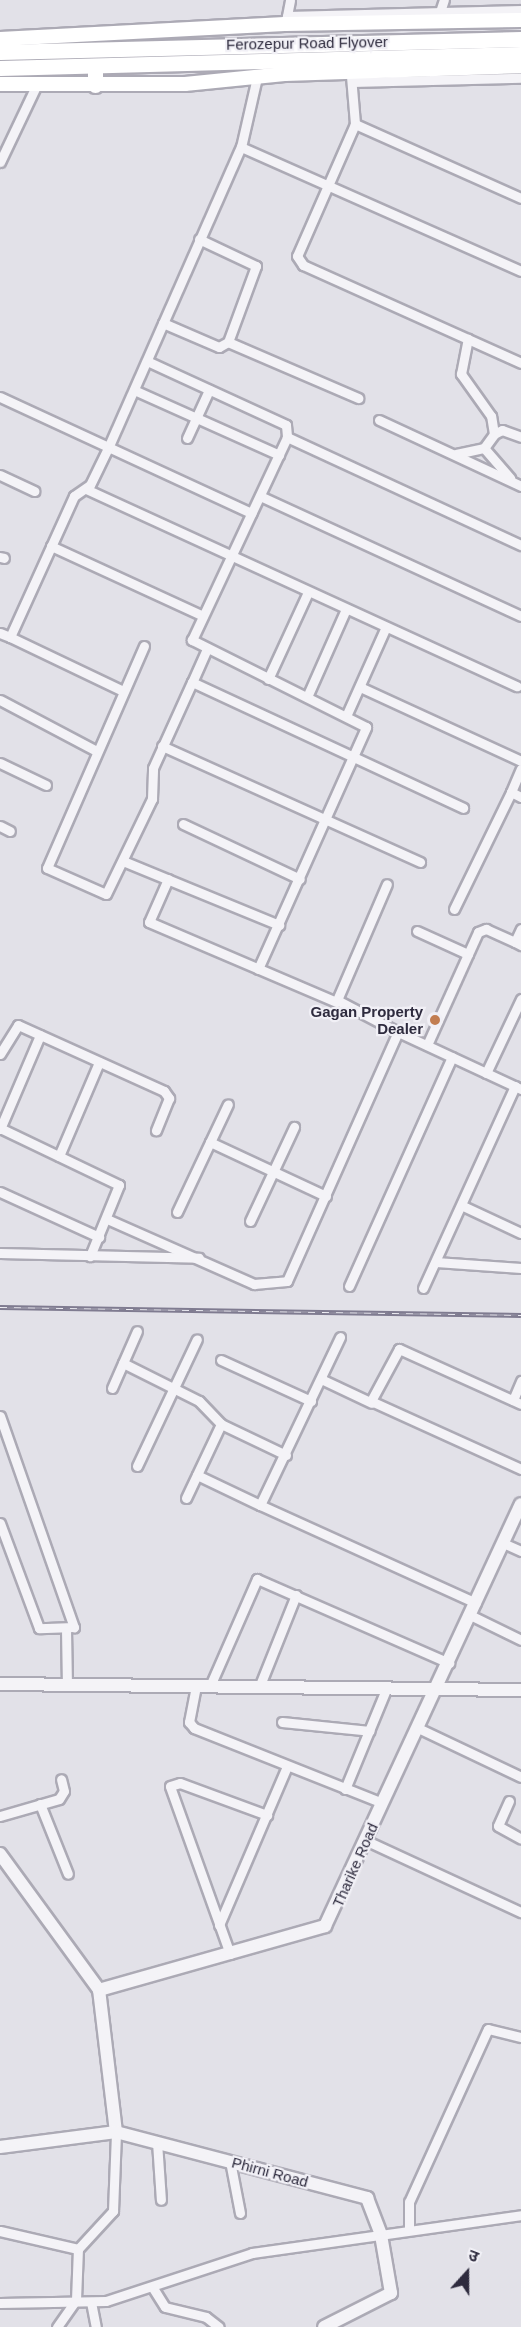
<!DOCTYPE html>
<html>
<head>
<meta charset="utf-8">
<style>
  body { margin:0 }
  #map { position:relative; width:521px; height:2327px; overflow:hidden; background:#e2e1e8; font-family:Helvetica,"Noto Sans Devanagari",sans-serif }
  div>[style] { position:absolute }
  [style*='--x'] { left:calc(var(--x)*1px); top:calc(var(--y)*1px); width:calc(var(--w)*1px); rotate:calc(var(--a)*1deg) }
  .roads { filter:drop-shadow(2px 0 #acaab5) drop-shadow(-2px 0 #acaab5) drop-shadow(0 2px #acaab5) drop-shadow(0 -2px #acaab5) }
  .minor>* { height:9px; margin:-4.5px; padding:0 4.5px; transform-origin:4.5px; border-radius:4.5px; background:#f4f3f7 }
  .tertiary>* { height:12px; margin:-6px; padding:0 6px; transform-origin:6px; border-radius:6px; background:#f4f3f7 }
  .secondary>* { height:14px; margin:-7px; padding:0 7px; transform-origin:7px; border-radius:7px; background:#fff }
  .trunk>* { height:15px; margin:-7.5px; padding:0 7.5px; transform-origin:7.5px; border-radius:7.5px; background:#fff }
  .rail>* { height:4.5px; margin-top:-2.25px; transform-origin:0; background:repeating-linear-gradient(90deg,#f1f0f6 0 7px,#7f7b90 0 14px); box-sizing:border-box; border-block:2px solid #7f7b90 }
  .dots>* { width:16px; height:16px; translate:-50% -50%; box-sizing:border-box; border:3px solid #f1f0f6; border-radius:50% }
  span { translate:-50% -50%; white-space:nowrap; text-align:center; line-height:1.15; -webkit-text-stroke:4.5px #f1f0f6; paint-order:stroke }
  .street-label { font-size:15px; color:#2e2b3e }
  .poi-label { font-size:15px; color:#2e2b3e; font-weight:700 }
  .right { translate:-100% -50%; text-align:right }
  .north { position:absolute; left:437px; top:2243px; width:60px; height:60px; -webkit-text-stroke:4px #f1f0f6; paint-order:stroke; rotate:21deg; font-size:16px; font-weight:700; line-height:24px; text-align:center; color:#2e2b3e }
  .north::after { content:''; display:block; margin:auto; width:21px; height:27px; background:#2e2b3e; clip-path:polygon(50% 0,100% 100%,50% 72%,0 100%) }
</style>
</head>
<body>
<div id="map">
  <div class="roads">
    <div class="minor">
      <div style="--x:287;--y:16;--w:234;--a:-1.5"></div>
      <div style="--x:438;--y:18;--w:19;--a:-72"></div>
      <div style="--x:286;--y:21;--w:21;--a:-79"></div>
      <div style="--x:351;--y:76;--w:48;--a:85.2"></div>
      <div style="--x:352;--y:82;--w:169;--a:-1.4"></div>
      <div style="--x:241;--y:147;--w:306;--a:23.9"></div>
      <div style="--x:0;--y:162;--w:86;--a:-64.6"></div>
      <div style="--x:521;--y:198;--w:182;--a:-156"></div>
      <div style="--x:355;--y:124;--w:144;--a:113.7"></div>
      <div style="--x:297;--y:256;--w:11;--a:56"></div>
      <div style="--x:303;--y:265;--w:239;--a:24.2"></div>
      <div style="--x:163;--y:323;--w:61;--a:23.2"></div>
      <div style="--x:219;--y:347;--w:10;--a:-29"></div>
      <div style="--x:228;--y:342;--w:81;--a:-69.8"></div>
      <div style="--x:256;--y:266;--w:63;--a:-154.7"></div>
      <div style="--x:228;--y:342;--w:142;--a:23.3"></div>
      <div style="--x:147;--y:361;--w:153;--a:24.7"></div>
      <div style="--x:286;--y:425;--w:12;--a:85"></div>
      <div style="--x:134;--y:390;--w:159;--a:24.1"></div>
      <div style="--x:0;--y:397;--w:277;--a:24.8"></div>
      <div style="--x:379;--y:420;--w:157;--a:24.9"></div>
      <div style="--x:494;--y:434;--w:9;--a:-27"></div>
      <div style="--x:502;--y:430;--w:20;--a:20"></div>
      <div style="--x:187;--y:438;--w:53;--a:-65.4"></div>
      <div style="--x:484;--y:448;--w:40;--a:49"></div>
      <div style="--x:456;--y:454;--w:29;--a:-12"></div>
      <div style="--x:484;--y:448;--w:17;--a:-54"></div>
      <div style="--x:494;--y:434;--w:18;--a:-99"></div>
      <div style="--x:491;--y:416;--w:52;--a:-125.5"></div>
      <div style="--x:461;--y:374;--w:36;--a:-79"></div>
      <div style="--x:0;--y:475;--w:38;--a:25"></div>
      <div style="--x:86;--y:489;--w:474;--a:24.6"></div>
      <div style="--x:260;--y:496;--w:287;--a:24.7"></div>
      <div style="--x:51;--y:546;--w:167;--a:24.7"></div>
      <div style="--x:0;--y:557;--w:4;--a:14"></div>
      <div style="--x:0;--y:633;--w:11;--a:22"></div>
      <div style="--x:10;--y:637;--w:155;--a:-65.6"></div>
      <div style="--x:74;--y:496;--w:19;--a:-35"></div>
      <div style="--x:90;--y:485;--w:41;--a:-64.1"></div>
      <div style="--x:108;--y:448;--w:329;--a:-66.2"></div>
      <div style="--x:241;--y:147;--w:72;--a:-77.1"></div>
      <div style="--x:10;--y:637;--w:125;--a:25.5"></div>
      <div style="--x:144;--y:646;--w:242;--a:113.6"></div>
      <div style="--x:47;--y:868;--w:64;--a:23.8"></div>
      <div style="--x:106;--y:894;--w:106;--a:-64.2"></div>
      <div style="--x:152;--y:799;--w:31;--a:-88"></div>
      <div style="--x:153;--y:768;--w:94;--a:-65.6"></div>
      <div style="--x:206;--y:651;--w:34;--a:114"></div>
      <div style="--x:192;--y:682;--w:299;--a:24.9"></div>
      <div style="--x:268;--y:679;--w:96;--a:-65.3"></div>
      <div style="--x:360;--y:687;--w:177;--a:24.7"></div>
      <div style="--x:307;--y:697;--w:96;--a:-66.1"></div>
      <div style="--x:0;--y:700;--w:107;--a:27.8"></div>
      <div style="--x:347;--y:714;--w:95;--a:-65.9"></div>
      <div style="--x:162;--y:746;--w:283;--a:24.2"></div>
      <div style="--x:0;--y:763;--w:51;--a:25.6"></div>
      <div style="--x:511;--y:792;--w:25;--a:-67"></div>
      <div style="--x:183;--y:824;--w:129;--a:25.2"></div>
      <div style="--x:0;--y:826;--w:11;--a:27"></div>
      <div style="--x:123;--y:861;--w:169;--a:22.3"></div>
      <div style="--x:168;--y:879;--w:47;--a:113.8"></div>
      <div style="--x:149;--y:922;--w:204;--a:23.1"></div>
      <div style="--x:454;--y:909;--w:130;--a:-64"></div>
      <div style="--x:511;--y:792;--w:11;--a:27"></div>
      <div style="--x:521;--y:929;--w:14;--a:115"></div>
      <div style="--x:515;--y:942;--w:7;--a:27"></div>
      <div style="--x:417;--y:931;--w:56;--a:24.3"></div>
      <div style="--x:258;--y:969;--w:265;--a:-65.9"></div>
      <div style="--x:366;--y:727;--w:195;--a:-153.4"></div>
      <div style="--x:192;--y:640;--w:224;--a:-64.9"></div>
      <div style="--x:287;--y:437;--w:258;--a:24.8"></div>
      <div style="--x:398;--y:1032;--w:136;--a:24.9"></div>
      <div style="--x:427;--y:1045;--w:124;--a:-65.7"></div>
      <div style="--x:478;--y:932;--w:9;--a:-21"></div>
      <div style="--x:486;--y:929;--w:32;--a:24"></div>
      <div style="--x:0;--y:1054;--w:34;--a:-58"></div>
      <div style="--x:18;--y:1025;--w:160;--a:24.3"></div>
      <div style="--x:164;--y:1091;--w:9;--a:54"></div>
      <div style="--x:169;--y:1098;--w:35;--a:112"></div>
      <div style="--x:486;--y:1073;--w:82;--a:-64.7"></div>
      <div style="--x:0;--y:1128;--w:132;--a:25.6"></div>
      <div style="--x:119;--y:1185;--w:77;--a:112.2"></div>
      <div style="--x:0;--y:1129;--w:102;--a:-66.9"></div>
      <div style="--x:210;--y:1142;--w:128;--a:25"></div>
      <div style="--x:59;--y:1156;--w:102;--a:-66.9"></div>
      <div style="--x:0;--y:1192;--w:109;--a:24.4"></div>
      <div style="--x:463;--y:1206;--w:64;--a:25"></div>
      <div style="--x:177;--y:1212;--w:119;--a:-64.7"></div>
      <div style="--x:107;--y:1219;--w:161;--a:23.9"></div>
      <div style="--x:254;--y:1284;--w:33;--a:-5"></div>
      <div style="--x:287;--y:1281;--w:273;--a:-66"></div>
      <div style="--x:398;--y:1032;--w:69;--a:-152.3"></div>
      <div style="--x:337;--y:1000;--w:126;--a:-66.7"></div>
      <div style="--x:250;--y:1221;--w:104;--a:-64.9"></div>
      <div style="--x:0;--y:1253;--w:199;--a:1.4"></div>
      <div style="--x:436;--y:1262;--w:85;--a:4"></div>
      <div style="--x:349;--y:1286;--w:251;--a:-65.8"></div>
      <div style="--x:423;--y:1288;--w:222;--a:-65.5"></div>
      <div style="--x:221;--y:1360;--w:99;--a:24.5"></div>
      <div style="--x:123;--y:1363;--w:85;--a:26.6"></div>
      <div style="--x:199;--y:1401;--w:32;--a:46"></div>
      <div style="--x:321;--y:1379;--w:56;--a:25.2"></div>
      <div style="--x:112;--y:1388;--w:62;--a:-66.3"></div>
      <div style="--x:513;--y:1400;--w:21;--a:-67"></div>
      <div style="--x:521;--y:1404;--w:134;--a:-155.7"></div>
      <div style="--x:399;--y:1349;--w:59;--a:118.3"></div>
      <div style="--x:371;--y:1401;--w:165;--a:24.4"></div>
      <div style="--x:0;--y:1416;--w:224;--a:70.7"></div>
      <div style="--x:74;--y:1627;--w:35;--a:178"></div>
      <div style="--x:39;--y:1628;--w:112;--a:-110.4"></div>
      <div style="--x:137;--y:1466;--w:140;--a:-64.7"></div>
      <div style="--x:197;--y:1475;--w:70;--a:25.5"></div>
      <div style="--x:260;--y:1505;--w:186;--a:-64.5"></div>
      <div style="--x:186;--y:1498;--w:82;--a:-64.7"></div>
      <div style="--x:221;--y:1424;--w:72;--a:25.5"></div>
      <div style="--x:260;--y:1505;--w:237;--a:24.4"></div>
      <div style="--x:503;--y:1543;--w:20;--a:24"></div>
      <div style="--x:470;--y:1615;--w:57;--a:26.1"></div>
      <div style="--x:66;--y:1629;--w:57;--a:89"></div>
      <div style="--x:260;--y:1685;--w:97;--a:-68.2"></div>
      <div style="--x:196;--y:1686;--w:37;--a:101"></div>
      <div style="--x:189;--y:1722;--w:8;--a:50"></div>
      <div style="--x:194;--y:1728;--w:202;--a:21.7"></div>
      <div style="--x:210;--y:1686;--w:117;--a:-66.3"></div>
      <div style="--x:257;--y:1579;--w:210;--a:23.6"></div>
      <div style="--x:282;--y:1722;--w:88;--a:5.8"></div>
      <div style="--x:418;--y:1728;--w:114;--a:25.4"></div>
      <div style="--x:345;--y:1789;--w:110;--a:-67.6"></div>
      <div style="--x:509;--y:1801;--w:27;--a:114"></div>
      <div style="--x:498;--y:1826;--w:26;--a:29"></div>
      <div style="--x:40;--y:1804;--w:75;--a:68.2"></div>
      <div style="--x:0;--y:1816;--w:61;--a:-16.1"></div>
      <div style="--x:59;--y:1799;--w:9;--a:-58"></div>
      <div style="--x:64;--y:1791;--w:12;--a:-104"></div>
      <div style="--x:367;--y:1841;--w:170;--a:24.8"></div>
      <div style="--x:219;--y:1925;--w:173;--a:-66.8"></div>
      <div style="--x:230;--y:1954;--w:178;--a:-109.7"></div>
      <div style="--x:170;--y:1786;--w:10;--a:-17"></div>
      <div style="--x:180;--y:1783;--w:93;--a:20.2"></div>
      <div style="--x:157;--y:2142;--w:58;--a:86.1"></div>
      <div style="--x:230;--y:2161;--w:53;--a:79.1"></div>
      <div style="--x:409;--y:2230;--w:28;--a:-90"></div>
      <div style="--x:409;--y:2202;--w:190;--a:-65.5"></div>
      <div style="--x:488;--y:2029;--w:34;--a:14"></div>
      <div style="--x:0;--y:2231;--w:80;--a:13"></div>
      <div style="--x:153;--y:2288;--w:22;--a:58"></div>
      <div style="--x:165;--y:2307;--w:42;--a:13.7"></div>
      <div style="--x:206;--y:2317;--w:16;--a:38"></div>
      <div style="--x:91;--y:2302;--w:25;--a:79"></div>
      <div style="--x:0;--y:2303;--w:106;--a:-1.1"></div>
      <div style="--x:106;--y:2301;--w:154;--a:-18.2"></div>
      <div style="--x:252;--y:2253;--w:272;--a:-8"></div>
      <div style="--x:57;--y:2327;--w:33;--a:-55"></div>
      <div style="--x:76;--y:2300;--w:51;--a:-87.8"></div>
      <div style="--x:78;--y:2249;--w:52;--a:-47.4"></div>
      <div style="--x:113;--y:2211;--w:79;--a:-87.8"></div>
    </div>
    <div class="tertiary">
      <div style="--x:0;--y:1684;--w:521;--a:0.66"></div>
      <div style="--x:0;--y:1854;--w:168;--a:53.9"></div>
      <div style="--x:116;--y:2132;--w:143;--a:-96.8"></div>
      <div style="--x:99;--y:1990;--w:235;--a:-15.8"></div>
      <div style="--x:325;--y:1926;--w:465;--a:-65.1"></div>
      <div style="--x:0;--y:2147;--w:117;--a:-7.4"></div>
      <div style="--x:116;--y:2132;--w:260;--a:14.7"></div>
      <div style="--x:367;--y:2198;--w:40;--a:69"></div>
      <div style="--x:381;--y:2235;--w:59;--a:80.2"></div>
      <div style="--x:391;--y:2293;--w:75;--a:153.1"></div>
    </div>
    <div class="secondary">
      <div style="--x:0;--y:39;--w:285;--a:-3"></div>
      <div style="--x:285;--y:24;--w:236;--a:-1"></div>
      <div style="--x:0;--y:84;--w:185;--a:0"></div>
      <div style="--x:185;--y:84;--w:100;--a:-5.7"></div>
      <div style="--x:285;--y:74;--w:236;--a:-1.9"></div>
    </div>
    <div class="trunk">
      <div style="--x:0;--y:52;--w:521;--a:-1.43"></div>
      <div style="--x:95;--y:66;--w:19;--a:90"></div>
      <div style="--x:0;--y:68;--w:521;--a:-1.54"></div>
    </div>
  </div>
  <div class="rail">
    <div style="--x:0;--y:1307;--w:521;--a:0.88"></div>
  </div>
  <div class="dots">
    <div style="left:435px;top:1020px;background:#c27d51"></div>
  </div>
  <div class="street-label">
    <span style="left:307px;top:43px;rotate:-1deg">Ferozepur Road Flyover</span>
    <span style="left:355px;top:1865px;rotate:-66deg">Tharike Road</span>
    <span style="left:270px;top:2172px;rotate:15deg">Phirni Road</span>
  </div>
  <div class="poi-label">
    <span class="right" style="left:423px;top:1020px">Gagan Property<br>Dealer</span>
  </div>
  <div class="north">उ</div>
</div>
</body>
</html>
